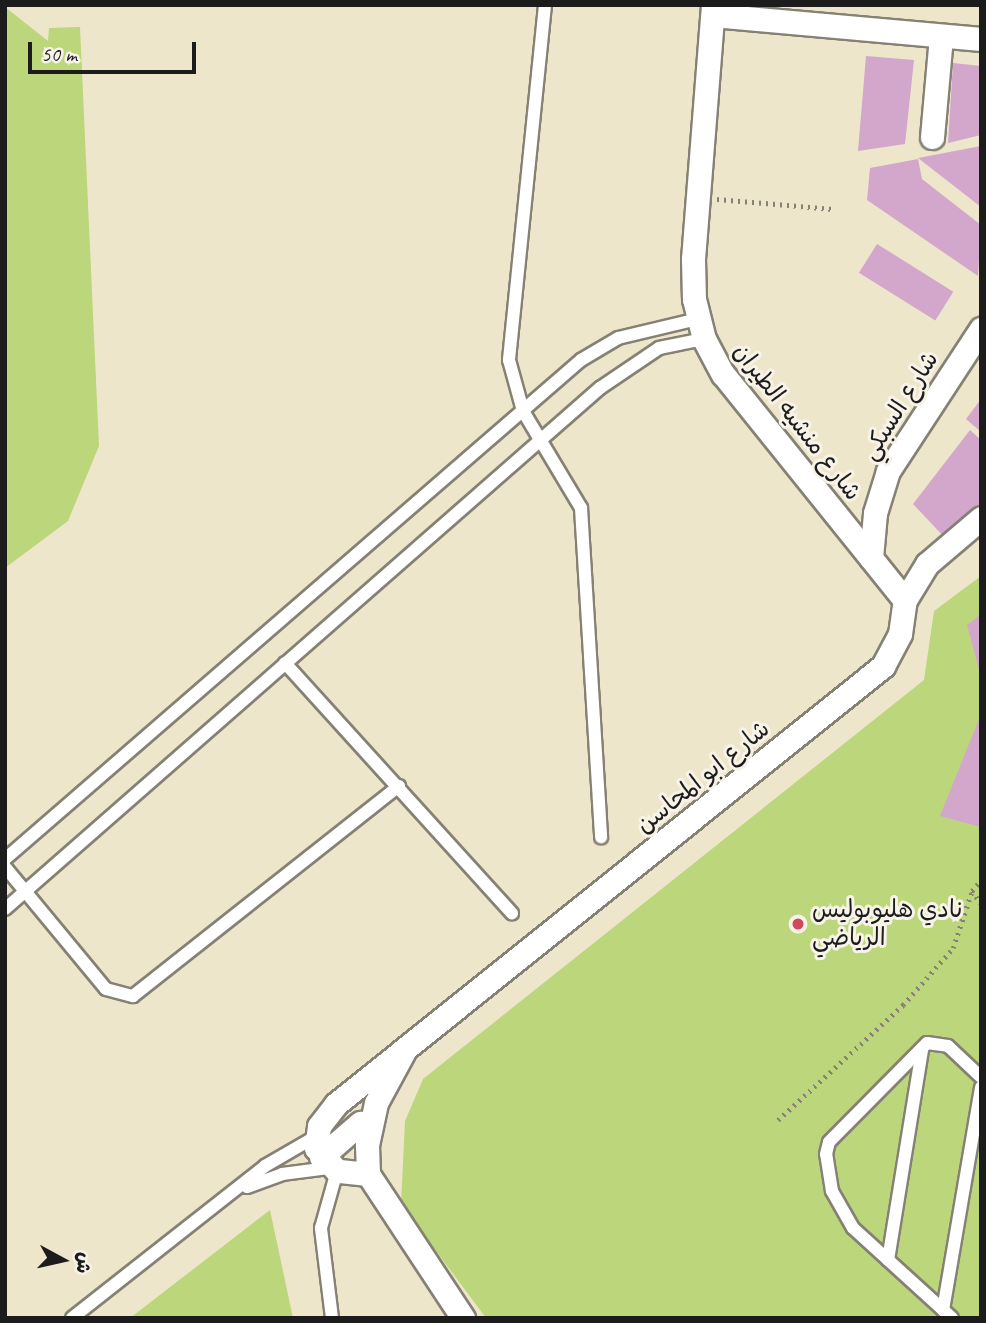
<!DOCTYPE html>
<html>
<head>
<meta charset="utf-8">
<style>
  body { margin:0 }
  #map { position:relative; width:986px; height:1323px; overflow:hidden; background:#eee6cb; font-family:Caveat,"Playpen Sans Arabic",sans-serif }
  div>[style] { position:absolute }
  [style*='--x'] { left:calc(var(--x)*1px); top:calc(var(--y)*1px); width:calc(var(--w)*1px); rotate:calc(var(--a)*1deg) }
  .green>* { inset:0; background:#bcd67b }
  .building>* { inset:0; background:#d2a7cb; transform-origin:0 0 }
  .path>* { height:4.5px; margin-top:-2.25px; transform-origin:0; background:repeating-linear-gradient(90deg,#858174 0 2px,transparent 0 7px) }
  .roads { filter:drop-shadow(2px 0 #858174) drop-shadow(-2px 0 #858174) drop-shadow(0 2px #858174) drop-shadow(0 -2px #858174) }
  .lane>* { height:12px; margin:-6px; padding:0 6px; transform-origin:6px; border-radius:6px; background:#fff }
  .street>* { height:23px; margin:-11.5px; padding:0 11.5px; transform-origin:11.5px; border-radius:11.5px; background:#fff }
  .dots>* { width:19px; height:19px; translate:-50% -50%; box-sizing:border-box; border:4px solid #f7f3e8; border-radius:50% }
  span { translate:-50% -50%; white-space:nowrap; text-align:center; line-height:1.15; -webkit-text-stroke:6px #f7f3e8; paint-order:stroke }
  .street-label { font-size:24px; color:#1c1c1c }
  .poi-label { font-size:24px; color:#1c1c1c }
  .left { translate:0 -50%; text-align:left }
  .frame { position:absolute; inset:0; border:7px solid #1c1c1c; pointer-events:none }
  .north { position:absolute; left:28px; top:1225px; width:70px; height:70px; -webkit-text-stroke:5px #f7f3e8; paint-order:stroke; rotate:98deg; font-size:19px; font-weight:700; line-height:28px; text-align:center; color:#1c1c1c }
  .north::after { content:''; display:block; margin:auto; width:24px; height:32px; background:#1c1c1c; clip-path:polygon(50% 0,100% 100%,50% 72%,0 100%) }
  .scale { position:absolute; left:28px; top:42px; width:168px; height:32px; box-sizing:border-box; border:4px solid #1c1c1c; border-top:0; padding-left:9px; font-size:21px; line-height:24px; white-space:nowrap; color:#1c1c1c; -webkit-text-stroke:5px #f7f3e8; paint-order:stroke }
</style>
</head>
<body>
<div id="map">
  <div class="green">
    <div style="clip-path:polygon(5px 7px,48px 41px,49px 28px,80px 27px,99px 446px,68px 521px,5px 568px)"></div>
    <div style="clip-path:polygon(981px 576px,981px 1318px,486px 1318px,401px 1204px,405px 1121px,423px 1079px,924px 680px,934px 611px)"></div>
    <div style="clip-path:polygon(270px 1210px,293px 1318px,130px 1318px)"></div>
  </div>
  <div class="building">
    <div style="clip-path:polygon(866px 56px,914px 60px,905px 144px,858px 151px)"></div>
    <div style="clip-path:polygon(953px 63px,981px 66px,981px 135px,948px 143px)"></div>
    <div style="clip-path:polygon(981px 146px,981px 207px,918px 158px)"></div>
    <div style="clip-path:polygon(918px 159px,922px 179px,981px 225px,978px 276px,867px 200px,870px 168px)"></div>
    <div style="left:877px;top:244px;width:90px;height:34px;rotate:32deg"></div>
    <div style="clip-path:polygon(981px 399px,981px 432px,966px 419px)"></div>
    <div style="clip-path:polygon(970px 430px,981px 440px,981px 511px,946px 539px,913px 504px)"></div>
    <div style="clip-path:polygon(981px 614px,981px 673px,980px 673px,967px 625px)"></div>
    <div style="clip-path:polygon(981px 714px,981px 827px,940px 816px)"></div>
  </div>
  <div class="path">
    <div style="--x:717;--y:199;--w:116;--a:4.9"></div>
    <div style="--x:972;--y:891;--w:15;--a:53"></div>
    <div style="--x:778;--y:1120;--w:170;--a:-42.6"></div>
    <div style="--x:903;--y:1005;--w:76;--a:-48.7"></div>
    <div style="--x:953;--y:948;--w:60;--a:-71.6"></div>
    <div style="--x:972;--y:891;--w:14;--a:-51"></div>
  </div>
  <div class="roads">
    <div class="lane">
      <div style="--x:545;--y:5;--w:357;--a:95.8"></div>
      <div style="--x:509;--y:360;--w:53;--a:74.6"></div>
      <div style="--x:523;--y:411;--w:113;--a:59.1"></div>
      <div style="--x:581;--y:508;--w:330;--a:86.5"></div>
      <div style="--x:285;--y:663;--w:338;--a:47.8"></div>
      <div style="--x:5;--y:859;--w:762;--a:-40.9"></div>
      <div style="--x:581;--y:360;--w:43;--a:-30.7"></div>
      <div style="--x:618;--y:338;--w:82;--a:-13.4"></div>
      <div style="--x:5;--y:867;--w:158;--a:50.4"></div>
      <div style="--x:106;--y:989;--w:28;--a:15"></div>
      <div style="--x:133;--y:996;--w:339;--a:-38.3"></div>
      <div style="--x:5;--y:909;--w:791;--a:-41.21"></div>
      <div style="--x:600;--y:388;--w:71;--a:-34.1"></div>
      <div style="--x:659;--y:348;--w:46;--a:-11.3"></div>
      <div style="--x:247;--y:1187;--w:37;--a:-20"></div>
      <div style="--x:282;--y:1174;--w:47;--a:-7.3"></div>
      <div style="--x:888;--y:1260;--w:214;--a:-80.8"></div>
      <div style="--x:943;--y:1310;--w:226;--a:-80.3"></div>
      <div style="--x:72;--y:1318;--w:246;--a:-38.2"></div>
      <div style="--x:265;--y:1166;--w:58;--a:-30.1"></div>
      <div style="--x:332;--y:1318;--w:91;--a:-97"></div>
      <div style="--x:321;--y:1228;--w:59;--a:-74.3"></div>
      <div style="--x:952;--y:1318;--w:134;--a:-137.7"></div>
      <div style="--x:853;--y:1228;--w:43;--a:-119.6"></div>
      <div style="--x:832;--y:1191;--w:37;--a:-99"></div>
      <div style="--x:826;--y:1154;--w:12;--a:-76"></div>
      <div style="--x:829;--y:1142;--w:139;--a:-45.3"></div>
      <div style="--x:927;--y:1043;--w:21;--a:8"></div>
      <div style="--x:948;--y:1046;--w:45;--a:43.2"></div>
    </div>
    <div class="street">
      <div style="--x:713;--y:5;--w:255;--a:94.5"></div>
      <div style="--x:693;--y:259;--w:40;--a:88.6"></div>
      <div style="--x:694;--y:299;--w:41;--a:76"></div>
      <div style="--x:704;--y:339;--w:40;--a:62"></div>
      <div style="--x:723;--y:374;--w:290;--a:51.2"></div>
      <div style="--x:713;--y:15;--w:269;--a:5.1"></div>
      <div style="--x:932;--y:137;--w:101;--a:-84.9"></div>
      <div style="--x:871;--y:558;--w:45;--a:-84.9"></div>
      <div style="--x:875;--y:513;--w:44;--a:-72.8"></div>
      <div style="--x:888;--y:471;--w:170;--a:-56.8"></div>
      <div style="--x:403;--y:1053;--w:57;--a:118.4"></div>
      <div style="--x:376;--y:1103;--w:43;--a:102.1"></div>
      <div style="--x:367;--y:1145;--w:29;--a:88"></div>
      <div style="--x:368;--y:1174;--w:173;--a:56.6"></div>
      <div style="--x:321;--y:1157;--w:52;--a:-41.1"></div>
      <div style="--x:368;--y:1174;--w:31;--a:-174"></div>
      <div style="--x:337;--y:1171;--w:31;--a:-132"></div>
      <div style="--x:316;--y:1148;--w:22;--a:-82"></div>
      <div style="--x:319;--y:1126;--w:28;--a:-52"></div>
      <div style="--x:336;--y:1104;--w:701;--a:-38.69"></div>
      <div style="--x:883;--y:666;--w:36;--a:-62"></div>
      <div style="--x:900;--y:634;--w:34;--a:-82"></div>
      <div style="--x:905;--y:600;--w:42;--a:-58.6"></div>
      <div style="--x:927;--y:564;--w:71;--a:-40.4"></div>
    </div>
  </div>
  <div class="dots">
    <div style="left:798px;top:924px;background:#d1495b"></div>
  </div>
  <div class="street-label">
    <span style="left:900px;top:406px;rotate:-58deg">شارع السبكي</span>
    <span style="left:797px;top:422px;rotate:52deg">شارع منشيه الطيران</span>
    <span style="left:703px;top:777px;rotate:-39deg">شارع ابو المحاسن</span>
  </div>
  <div class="poi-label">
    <span class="left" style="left:812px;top:924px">نادي هليوبوليس<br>الرياضي</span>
  </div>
  <div class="frame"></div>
  <div class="north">ش</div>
  <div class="scale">50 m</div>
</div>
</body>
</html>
